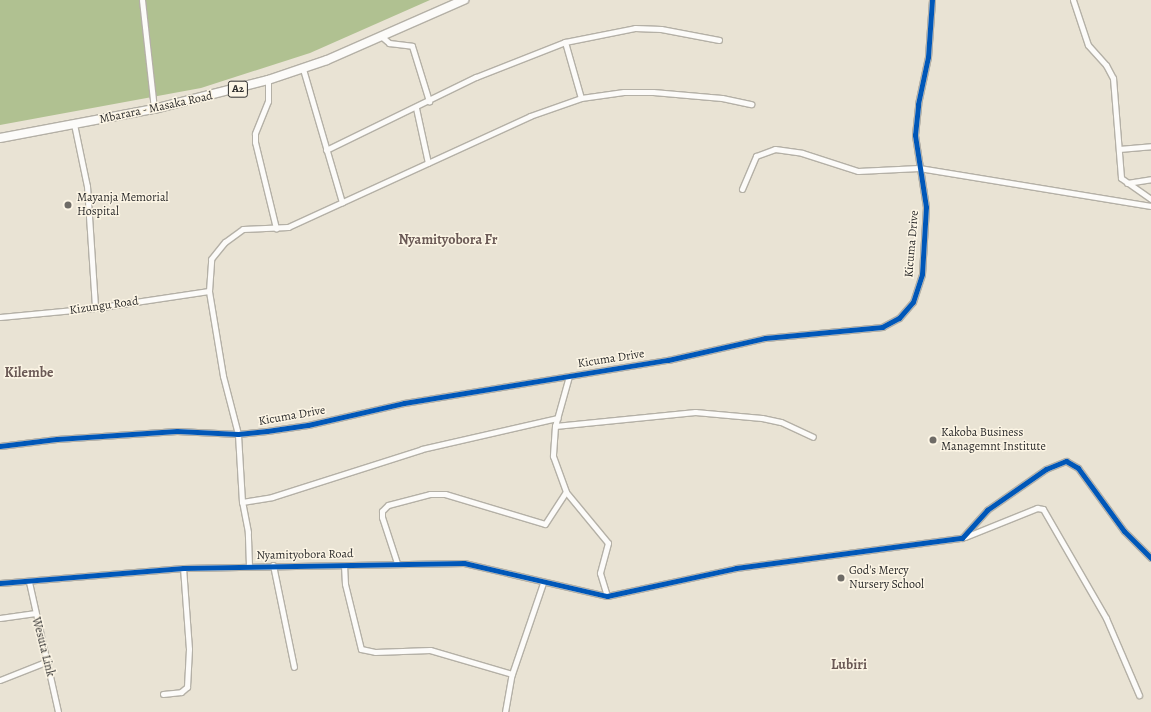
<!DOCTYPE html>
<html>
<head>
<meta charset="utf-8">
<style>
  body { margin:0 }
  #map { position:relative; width:1151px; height:712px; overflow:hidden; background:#e9e3d4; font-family:Alegreya,serif }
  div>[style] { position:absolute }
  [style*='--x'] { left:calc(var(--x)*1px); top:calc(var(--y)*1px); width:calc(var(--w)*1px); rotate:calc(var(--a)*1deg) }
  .forest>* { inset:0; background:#b0c191 }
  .roads { filter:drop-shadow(1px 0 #b4b0a6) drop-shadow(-1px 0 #b4b0a6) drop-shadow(0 1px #b4b0a6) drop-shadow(0 -1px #b4b0a6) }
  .street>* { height:5px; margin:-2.5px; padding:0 2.5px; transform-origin:2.5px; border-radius:2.5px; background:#fcfbf9 }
  .primary>* { height:8px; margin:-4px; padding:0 4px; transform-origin:4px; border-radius:4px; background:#fcfbf9 }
  .cycleway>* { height:5px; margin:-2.5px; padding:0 2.5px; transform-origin:2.5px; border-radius:2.5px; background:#0057b8 }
  .dots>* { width:11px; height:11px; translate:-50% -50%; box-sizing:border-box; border:2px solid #fcf5e5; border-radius:50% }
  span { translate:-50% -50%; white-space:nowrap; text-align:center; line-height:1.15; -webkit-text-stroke:3px #fcf5e5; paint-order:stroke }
  .shield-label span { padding:1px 3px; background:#fcf5e5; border:1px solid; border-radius:3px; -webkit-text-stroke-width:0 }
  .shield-label { font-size:11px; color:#2b2b2b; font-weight:700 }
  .street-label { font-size:12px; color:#2b2b2b }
  .poi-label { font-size:12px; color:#2b2b2b }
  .left { translate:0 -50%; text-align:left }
  .quarter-label { font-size:14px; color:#6a5955; font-weight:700 }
</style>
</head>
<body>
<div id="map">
  <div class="forest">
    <div style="clip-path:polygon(0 0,430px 0,310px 53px,201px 88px,0 125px)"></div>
  </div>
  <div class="roads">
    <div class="street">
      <div style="--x:142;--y:0;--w:110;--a:83.7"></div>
      <div style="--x:1073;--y:0;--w:47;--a:71.6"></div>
      <div style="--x:1088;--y:45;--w:27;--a:48"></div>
      <div style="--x:1106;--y:65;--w:15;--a:62"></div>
      <div style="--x:1113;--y:78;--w:100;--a:85.4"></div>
      <div style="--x:1121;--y:178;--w:37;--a:35"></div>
      <div style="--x:381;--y:36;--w:11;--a:41"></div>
      <div style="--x:389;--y:43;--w:23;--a:7"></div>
      <div style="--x:412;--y:46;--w:58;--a:72.8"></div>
      <div style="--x:565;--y:42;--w:58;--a:74.1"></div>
      <div style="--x:303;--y:69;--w:139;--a:73.7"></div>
      <div style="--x:268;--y:80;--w:21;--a:90"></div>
      <div style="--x:268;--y:101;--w:35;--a:112"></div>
      <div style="--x:255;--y:134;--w:8;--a:90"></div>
      <div style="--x:255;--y:142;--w:89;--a:76.3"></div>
      <div style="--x:416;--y:108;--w:56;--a:77.7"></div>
      <div style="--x:74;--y:124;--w:63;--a:78.2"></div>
      <div style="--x:87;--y:186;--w:122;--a:86.2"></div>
      <div style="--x:1119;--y:149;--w:32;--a:-5"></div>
      <div style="--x:326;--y:150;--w:167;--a:-26"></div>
      <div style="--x:476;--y:77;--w:96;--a:-21.5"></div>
      <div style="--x:565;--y:42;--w:71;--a:-11.3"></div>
      <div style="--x:635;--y:28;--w:26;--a:2"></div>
      <div style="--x:661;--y:29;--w:59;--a:10.7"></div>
      <div style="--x:1127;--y:183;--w:24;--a:-9"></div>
      <div style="--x:742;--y:189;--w:36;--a:-67"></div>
      <div style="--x:756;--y:156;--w:20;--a:-20"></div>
      <div style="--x:775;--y:149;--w:27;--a:8"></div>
      <div style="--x:802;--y:153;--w:59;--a:17.8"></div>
      <div style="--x:858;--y:171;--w:61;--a:-2.8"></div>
      <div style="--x:919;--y:168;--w:235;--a:9.3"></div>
      <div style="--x:0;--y:317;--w:95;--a:-5.4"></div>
      <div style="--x:95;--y:308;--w:115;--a:-8.5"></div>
      <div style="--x:569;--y:376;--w:52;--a:105.6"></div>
      <div style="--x:555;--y:426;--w:30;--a:94"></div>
      <div style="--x:553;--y:456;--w:38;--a:70"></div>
      <div style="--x:566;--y:492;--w:66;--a:50.5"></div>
      <div style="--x:608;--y:543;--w:31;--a:105"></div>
      <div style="--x:600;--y:573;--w:24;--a:73"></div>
      <div style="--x:555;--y:426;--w:141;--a:-5.7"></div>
      <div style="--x:695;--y:412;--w:67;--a:5.1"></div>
      <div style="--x:762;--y:418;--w:19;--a:12"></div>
      <div style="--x:781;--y:422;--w:35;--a:25"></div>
      <div style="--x:0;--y:446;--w:57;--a:-7"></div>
      <div style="--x:57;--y:439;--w:120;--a:-3.8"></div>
      <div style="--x:177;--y:431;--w:61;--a:2.8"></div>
      <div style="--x:238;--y:434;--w:29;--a:-6"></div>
      <div style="--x:267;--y:431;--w:41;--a:-8.3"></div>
      <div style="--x:308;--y:425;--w:98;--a:-12.9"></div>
      <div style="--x:404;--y:403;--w:267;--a:-9.3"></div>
      <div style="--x:668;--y:360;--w:99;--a:-12.8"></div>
      <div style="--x:765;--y:338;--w:118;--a:-5.4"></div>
      <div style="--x:882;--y:327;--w:19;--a:-28"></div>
      <div style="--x:899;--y:318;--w:21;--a:-49"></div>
      <div style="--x:913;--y:302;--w:29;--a:-72"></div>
      <div style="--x:922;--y:274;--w:67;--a:-86.6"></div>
      <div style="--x:926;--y:207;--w:73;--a:-98.7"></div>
      <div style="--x:915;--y:135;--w:31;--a:-84"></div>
      <div style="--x:918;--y:104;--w:48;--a:-78"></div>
      <div style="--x:928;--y:57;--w:57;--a:-86"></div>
      <div style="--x:242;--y:502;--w:30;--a:-9"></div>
      <div style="--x:272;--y:497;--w:157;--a:-17.7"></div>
      <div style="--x:422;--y:449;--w:139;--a:-12.9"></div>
      <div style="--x:965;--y:537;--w:78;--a:-21.9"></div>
      <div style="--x:1037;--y:508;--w:6;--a:9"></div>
      <div style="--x:1043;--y:509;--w:126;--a:60"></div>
      <div style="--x:1106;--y:618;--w:84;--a:66.8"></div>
      <div style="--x:397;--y:563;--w:48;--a:-108.1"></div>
      <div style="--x:382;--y:517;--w:6;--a:-90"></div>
      <div style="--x:382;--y:511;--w:8;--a:-45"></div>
      <div style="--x:388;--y:505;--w:43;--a:-14.7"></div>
      <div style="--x:430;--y:494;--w:15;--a:0"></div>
      <div style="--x:445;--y:494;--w:104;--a:16.7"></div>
      <div style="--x:545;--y:524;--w:38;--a:-57"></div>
      <div style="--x:273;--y:565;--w:104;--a:78.4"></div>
      <div style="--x:344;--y:565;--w:19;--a:87"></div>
      <div style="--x:345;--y:584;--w:67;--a:76.2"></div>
      <div style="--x:361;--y:649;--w:14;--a:12"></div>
      <div style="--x:375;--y:652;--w:55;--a:-2.1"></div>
      <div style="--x:430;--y:650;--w:85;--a:16.3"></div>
      <div style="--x:249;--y:566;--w:34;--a:-92"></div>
      <div style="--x:248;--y:532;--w:31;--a:-101"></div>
      <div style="--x:242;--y:502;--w:68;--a:-93.4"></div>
      <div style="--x:238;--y:434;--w:60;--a:-104.5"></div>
      <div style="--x:223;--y:376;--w:86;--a:-99.4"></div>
      <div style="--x:209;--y:291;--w:32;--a:-86"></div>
      <div style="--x:211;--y:259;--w:22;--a:-51"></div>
      <div style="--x:225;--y:242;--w:22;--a:-36"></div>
      <div style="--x:243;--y:229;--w:45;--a:-2.5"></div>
      <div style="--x:288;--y:227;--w:266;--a:-24.6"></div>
      <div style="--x:530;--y:116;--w:54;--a:-19.4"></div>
      <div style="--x:581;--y:98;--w:43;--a:-7.9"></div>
      <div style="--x:624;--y:92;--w:29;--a:0"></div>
      <div style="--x:653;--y:92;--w:69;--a:5"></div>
      <div style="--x:722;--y:98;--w:30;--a:12"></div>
      <div style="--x:29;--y:582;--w:133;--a:77.4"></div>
      <div style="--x:0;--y:583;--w:184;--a:-4.7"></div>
      <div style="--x:183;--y:568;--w:281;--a:-1"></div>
      <div style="--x:464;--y:563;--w:147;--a:13"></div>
      <div style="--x:607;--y:596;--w:132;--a:-12.2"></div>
      <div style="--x:736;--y:568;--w:228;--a:-7.6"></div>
      <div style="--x:962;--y:538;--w:38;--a:-48"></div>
      <div style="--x:987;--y:510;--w:72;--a:-34.8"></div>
      <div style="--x:1046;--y:469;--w:22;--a:-22"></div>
      <div style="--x:1066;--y:461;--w:14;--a:30"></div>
      <div style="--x:1078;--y:468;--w:78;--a:53.9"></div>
      <div style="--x:1124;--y:531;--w:38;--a:45"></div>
      <div style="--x:0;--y:618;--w:34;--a:-8"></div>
      <div style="--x:0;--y:680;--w:52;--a:-21.6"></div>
      <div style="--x:163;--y:694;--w:18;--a:-6"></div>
      <div style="--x:181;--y:692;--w:8;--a:-40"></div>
      <div style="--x:187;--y:687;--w:38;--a:-87"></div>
      <div style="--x:189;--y:649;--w:81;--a:-94.2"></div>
      <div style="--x:505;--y:712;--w:39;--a:-80"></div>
      <div style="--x:512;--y:674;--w:96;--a:-71.2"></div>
    </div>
    <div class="primary">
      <div style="--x:0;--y:138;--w:157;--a:-10.7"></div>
      <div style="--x:154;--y:109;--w:118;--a:-14.3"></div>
      <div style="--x:268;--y:80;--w:62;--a:-18.7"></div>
      <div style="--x:327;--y:60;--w:150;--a:-23.7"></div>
    </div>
  </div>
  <div class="cycleway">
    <div style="--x:0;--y:446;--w:57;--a:-7"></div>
    <div style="--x:57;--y:439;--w:120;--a:-3.8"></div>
    <div style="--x:177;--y:431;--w:61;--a:2.8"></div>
    <div style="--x:238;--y:434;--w:29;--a:-6"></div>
    <div style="--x:267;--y:431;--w:41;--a:-8.3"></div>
    <div style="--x:308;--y:425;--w:98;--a:-12.9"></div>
    <div style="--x:404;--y:403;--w:267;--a:-9.3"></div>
    <div style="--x:668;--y:360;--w:99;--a:-12.8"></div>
    <div style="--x:765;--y:338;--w:118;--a:-5.4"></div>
    <div style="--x:882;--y:327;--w:19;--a:-28"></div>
    <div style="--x:899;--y:318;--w:21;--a:-49"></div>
    <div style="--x:913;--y:302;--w:29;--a:-72"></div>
    <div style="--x:922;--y:274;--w:67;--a:-86.6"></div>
    <div style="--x:926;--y:207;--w:73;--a:-98.7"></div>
    <div style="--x:915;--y:135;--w:31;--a:-84"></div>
    <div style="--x:918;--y:104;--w:48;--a:-78"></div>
    <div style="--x:928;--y:57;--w:57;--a:-86"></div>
    <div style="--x:0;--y:583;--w:184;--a:-4.7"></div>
    <div style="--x:183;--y:568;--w:281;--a:-1"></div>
    <div style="--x:464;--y:563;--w:147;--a:13"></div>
    <div style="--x:607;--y:596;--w:132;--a:-12.2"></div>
    <div style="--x:736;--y:568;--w:228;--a:-7.6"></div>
    <div style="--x:962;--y:538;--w:38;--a:-48"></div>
    <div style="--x:987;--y:510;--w:72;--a:-34.8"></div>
    <div style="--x:1046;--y:469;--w:22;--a:-22"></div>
    <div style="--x:1066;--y:461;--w:14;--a:30"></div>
    <div style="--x:1078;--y:468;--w:78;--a:53.9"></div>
    <div style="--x:1124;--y:531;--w:38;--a:45"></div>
  </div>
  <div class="dots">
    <div style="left:68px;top:205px;background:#6e6b66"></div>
    <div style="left:933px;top:440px;background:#6e6b66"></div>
    <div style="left:841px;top:578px;background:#6e6b66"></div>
  </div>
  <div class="shield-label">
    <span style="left:238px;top:89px">A2</span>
  </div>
  <div class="street-label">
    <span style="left:156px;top:108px;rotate:-12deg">Mbarara - Masaka Road</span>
    <span style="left:912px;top:244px;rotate:-85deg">Kicuma Drive</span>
    <span style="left:104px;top:306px;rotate:-8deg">Kizungu Road</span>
    <span style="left:611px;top:359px;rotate:-9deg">Kicuma Drive</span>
    <span style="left:292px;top:416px;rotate:-10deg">Kicuma Drive</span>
    <span style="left:305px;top:555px;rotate:-1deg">Nyamityobora Road</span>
    <span style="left:43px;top:647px;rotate:76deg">Wesuta Link</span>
  </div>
  <div class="poi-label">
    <span class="left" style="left:77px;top:205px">Mayanja Memorial<br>Hospital</span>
    <span class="left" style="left:941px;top:440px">Kakoba Business<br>Managemnt Institute</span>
    <span class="left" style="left:849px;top:578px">God's Mercy<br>Nursery School</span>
  </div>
  <div class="quarter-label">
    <span style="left:448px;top:240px">Nyamityobora Fr</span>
    <span style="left:29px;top:373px">Kilembe</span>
    <span style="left:849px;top:665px">Lubiri</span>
  </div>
</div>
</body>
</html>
